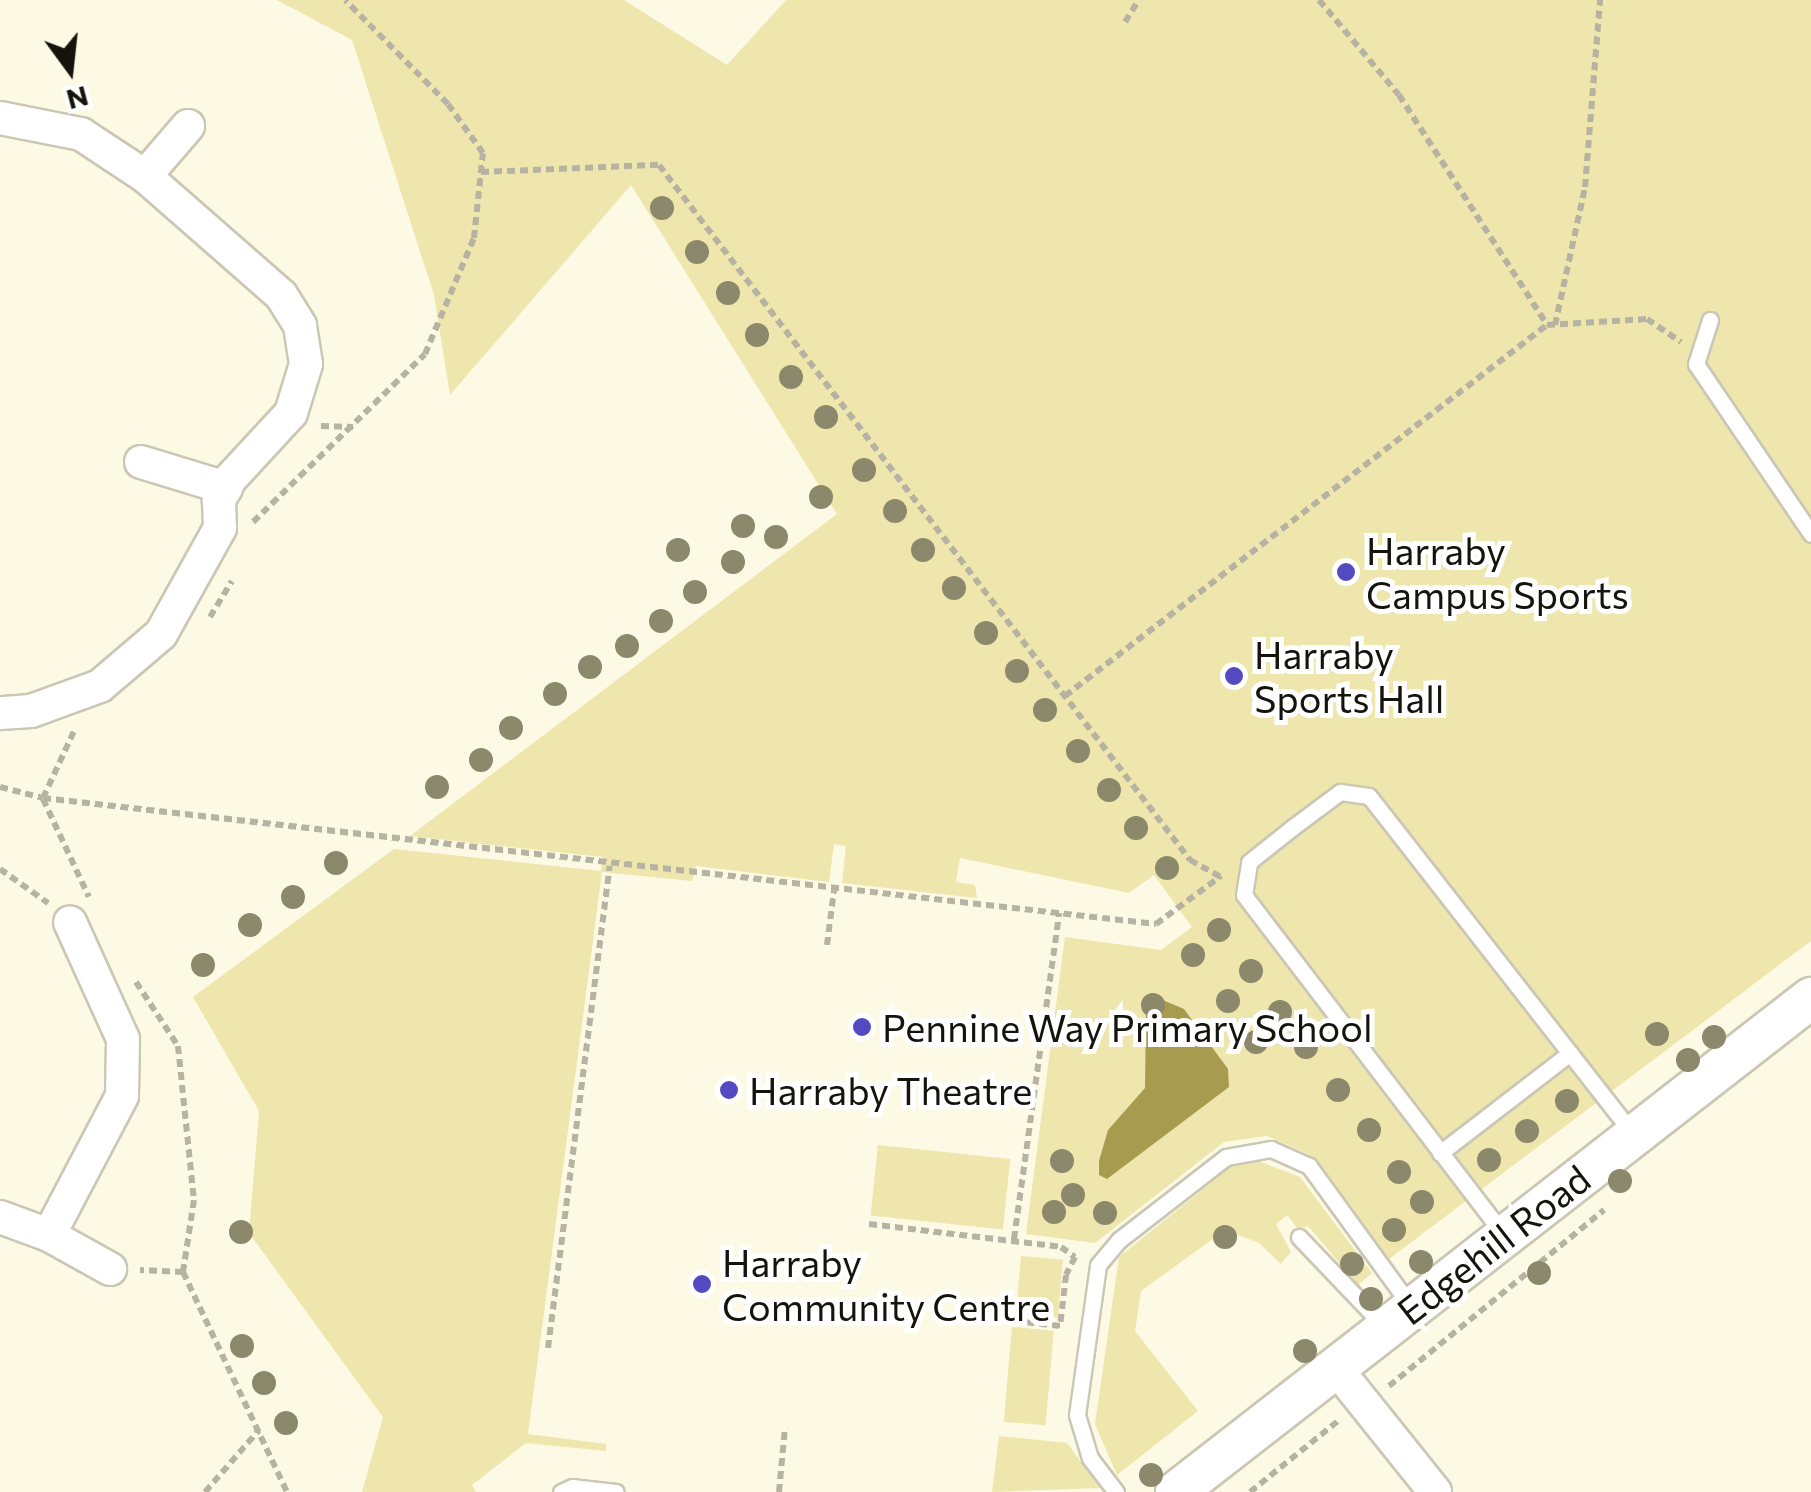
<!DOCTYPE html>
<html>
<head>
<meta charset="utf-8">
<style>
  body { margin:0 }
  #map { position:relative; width:1811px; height:1492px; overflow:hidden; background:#fcf9e5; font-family:Commissioner,sans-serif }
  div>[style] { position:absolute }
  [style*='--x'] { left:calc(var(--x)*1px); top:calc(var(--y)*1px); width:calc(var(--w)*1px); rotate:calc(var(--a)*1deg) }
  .green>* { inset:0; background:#eee6ac; transform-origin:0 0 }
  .water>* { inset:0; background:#a69b4f }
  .path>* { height:6px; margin-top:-3px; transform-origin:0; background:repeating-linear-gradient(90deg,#b6b3a3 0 8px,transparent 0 13px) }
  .roads { filter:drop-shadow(2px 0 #cac7b4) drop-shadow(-2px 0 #cac7b4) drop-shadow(0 2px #cac7b4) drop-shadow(0 -2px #cac7b4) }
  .service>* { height:15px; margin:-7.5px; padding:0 7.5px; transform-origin:7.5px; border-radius:7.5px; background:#fff }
  .minor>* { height:32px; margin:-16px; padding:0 16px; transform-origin:16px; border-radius:16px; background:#fff }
  .tertiary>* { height:40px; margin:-20px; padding:0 20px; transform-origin:20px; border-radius:20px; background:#fff }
  .trees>* { width:24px; height:24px; margin:-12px; border-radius:50%; background:#8c886c }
  .dots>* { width:28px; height:28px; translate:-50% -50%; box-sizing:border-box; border:5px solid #fff; border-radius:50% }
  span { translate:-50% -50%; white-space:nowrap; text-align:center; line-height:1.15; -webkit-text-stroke:10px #fff; paint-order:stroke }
  .poi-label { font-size:38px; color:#14130c }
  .left { translate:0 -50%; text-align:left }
  .street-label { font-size:38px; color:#14130c }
  .north { position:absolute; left:20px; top:20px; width:100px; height:100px; -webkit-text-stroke:8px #fff; paint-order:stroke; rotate:165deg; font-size:28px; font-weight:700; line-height:40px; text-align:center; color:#14130c }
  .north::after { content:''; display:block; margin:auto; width:35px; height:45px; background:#14130c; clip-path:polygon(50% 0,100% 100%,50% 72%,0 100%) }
</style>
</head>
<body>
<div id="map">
  <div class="green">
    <div style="clip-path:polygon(277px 0,624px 0,727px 65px,786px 0,1811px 0,1811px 941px,1389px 1259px,1310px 1155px,1267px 1136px,1224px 1142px,1095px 1243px,1026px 1234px,1065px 937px,1161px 950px,1192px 927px,1154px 875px,1129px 893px,960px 858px,956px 882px,975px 885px,977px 898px,842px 883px,846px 846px,834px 844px,829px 882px,696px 866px,692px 881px,602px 872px,528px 1434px,606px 1444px,606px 1451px,526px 1443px,472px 1485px,476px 1492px,362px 1492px,383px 1417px,249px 1233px,259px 1111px,193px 997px,394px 849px,601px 871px,603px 857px,410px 836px,837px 514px,631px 185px,450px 395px,434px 295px,352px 40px)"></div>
    <div style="left:878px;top:1145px;width:133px;height:71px;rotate:6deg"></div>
    <div style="clip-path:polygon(1256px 1160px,1300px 1177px,1372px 1273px,1358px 1285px,1308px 1226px,1298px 1229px,1287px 1215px,1276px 1224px,1291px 1252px,1281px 1264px,1259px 1243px,1225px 1230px,1141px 1291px,1135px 1331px,1198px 1411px,1117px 1475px,1095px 1424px,1119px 1257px,1233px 1165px)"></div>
    <div style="left:1021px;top:1256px;width:42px;height:58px;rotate:5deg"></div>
    <div style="left:1012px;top:1327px;width:42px;height:95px;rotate:5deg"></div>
    <div style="clip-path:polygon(999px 1436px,1067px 1443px,1100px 1488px,992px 1492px)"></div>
  </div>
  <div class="water">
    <div style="clip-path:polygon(1158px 998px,1184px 1009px,1228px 1069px,1229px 1087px,1107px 1179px,1099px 1175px,1099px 1161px,1108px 1130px,1145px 1088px,1146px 1007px)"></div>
  </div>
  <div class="path">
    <div style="--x:1319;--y:0;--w:124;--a:49.9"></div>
    <div style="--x:1399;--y:95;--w:274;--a:57.2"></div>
    <div style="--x:1125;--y:22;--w:26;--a:-58"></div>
    <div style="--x:481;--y:172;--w:178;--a:-2.3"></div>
    <div style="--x:659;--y:165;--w:875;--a:52.62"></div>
    <div style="--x:1190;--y:860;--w:38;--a:29"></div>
    <div style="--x:1555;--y:325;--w:141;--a:-77.7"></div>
    <div style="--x:1585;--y:187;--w:188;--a:-85.4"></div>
    <div style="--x:321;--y:426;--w:32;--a:2"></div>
    <div style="--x:253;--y:522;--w:240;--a:-44.3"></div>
    <div style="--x:425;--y:354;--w:126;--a:-67.1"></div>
    <div style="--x:474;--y:238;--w:85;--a:-84"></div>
    <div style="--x:483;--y:153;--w:60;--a:-125.5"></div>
    <div style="--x:448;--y:104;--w:146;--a:-134.7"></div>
    <div style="--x:210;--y:617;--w:42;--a:-58.6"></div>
    <div style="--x:1065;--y:696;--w:608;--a:-37.59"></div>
    <div style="--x:1547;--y:325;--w:100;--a:-3.4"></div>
    <div style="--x:1647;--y:319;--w:41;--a:34.1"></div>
    <div style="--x:0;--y:787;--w:44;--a:14.3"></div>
    <div style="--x:43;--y:798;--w:76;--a:-65.1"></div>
    <div style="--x:43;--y:798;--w:1120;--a:6.46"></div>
    <div style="--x:1156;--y:924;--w:81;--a:-36.4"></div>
    <div style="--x:43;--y:799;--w:108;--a:64.9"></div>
    <div style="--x:0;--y:869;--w:59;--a:35.3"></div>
    <div style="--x:827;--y:945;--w:55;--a:-82.7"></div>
    <div style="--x:136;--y:982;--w:77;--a:56.7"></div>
    <div style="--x:178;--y:1046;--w:155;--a:84.1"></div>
    <div style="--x:194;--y:1200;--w:73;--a:98.7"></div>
    <div style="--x:183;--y:1272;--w:43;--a:-177.3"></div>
    <div style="--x:869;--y:1224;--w:193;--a:6.8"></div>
    <div style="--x:1061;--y:1247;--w:17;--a:36"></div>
    <div style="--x:1075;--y:1257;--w:20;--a:117"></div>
    <div style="--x:1066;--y:1275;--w:51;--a:96.7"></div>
    <div style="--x:1014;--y:1239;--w:329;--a:-82.1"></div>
    <div style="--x:183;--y:1272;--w:243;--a:64.7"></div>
    <div style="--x:1013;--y:1321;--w:48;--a:5.9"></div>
    <div style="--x:548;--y:1348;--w:486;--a:-82.7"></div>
    <div style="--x:1389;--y:1386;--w:278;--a:-39.3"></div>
    <div style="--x:205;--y:1492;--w:82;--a:-48.9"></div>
    <div style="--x:779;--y:1492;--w:65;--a:-84.7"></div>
    <div style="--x:1250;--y:1492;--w:113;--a:-38.9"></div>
  </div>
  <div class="roads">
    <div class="service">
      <div style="--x:1710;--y:320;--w:46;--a:107.7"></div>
      <div style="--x:1696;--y:364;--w:205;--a:55.9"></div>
      <div style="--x:1440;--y:1153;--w:164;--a:-37.6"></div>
      <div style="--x:1504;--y:1235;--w:428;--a:-127.4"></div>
      <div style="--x:1244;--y:895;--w:33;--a:-81"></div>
      <div style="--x:1249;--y:862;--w:56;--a:-38.5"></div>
      <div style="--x:1293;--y:827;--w:59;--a:-36.7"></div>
      <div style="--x:1340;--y:792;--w:29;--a:8"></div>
      <div style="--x:1369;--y:796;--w:429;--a:52"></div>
      <div style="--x:1299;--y:1237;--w:126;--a:46.3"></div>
      <div style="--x:561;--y:1492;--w:12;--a:-24"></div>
      <div style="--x:572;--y:1487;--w:44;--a:6.5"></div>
      <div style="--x:1116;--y:1492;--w:43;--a:-127.4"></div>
      <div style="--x:1090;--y:1458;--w:45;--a:-106.8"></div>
      <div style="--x:1077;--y:1415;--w:151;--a:-82"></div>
      <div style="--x:1098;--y:1265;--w:33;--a:-50"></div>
      <div style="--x:1119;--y:1240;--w:135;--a:-37.8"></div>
      <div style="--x:1226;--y:1157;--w:46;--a:-10.1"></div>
      <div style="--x:1271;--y:1149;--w:42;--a:24.1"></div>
      <div style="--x:1309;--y:1166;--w:175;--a:54"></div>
    </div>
    <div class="minor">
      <div style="--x:0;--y:118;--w:83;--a:11.2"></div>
      <div style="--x:81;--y:134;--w:77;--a:33.3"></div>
      <div style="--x:145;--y:176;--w:181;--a:41.2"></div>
      <div style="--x:281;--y:295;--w:36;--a:58"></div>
      <div style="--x:300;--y:326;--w:38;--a:81"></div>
      <div style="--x:306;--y:364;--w:51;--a:107"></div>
      <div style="--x:291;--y:413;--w:90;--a:132.7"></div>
      <div style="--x:230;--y:479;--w:25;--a:117"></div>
      <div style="--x:219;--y:501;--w:27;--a:88"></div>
      <div style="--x:220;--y:528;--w:121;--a:119.1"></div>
      <div style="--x:161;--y:634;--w:80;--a:139.6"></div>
      <div style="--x:100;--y:686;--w:73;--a:160.1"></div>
      <div style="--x:31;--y:711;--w:31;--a:176"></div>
      <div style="--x:145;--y:176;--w:66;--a:-49.3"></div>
      <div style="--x:141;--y:462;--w:89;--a:17"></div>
      <div style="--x:0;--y:1217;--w:52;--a:20.2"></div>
      <div style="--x:49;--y:1235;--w:157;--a:-62.3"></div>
      <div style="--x:122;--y:1096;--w:57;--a:-89"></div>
      <div style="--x:123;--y:1039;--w:128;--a:-114.4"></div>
      <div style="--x:49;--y:1235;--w:70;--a:29.1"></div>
      <div style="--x:1335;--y:1367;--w:160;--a:51.3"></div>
    </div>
    <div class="tertiary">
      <div style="--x:1176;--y:1492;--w:805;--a:-37.88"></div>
    </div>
  </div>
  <div class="trees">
    <div style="left:662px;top:208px"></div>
    <div style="left:697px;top:252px"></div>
    <div style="left:728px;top:293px"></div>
    <div style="left:757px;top:335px"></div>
    <div style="left:791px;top:377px"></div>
    <div style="left:826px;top:417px"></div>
    <div style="left:864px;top:470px"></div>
    <div style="left:821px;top:497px"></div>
    <div style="left:895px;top:511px"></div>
    <div style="left:743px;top:526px"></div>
    <div style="left:776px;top:537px"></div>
    <div style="left:678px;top:550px"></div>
    <div style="left:923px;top:550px"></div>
    <div style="left:733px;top:562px"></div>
    <div style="left:954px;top:588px"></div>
    <div style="left:695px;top:592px"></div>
    <div style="left:661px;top:621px"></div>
    <div style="left:986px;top:633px"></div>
    <div style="left:627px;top:646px"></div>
    <div style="left:590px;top:667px"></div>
    <div style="left:1017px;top:671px"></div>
    <div style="left:555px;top:694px"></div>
    <div style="left:1045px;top:710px"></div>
    <div style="left:511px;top:728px"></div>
    <div style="left:1078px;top:751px"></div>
    <div style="left:481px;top:760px"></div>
    <div style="left:437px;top:787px"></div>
    <div style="left:1109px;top:790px"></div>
    <div style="left:1136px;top:828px"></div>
    <div style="left:336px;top:863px"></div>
    <div style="left:1167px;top:868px"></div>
    <div style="left:293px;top:897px"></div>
    <div style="left:250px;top:925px"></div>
    <div style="left:1219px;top:930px"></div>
    <div style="left:1193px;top:955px"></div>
    <div style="left:203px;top:965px"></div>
    <div style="left:1251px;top:971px"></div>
    <div style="left:1228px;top:1001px"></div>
    <div style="left:1153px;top:1005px"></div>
    <div style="left:1280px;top:1012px"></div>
    <div style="left:1657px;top:1034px"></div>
    <div style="left:1714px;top:1037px"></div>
    <div style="left:1256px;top:1042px"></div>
    <div style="left:1306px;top:1047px"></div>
    <div style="left:1688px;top:1060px"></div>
    <div style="left:1338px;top:1090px"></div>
    <div style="left:1567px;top:1101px"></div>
    <div style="left:1369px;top:1130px"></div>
    <div style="left:1527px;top:1131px"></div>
    <div style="left:1489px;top:1160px"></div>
    <div style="left:1062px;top:1161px"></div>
    <div style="left:1399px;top:1172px"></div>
    <div style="left:1620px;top:1181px"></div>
    <div style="left:1073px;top:1195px"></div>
    <div style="left:1422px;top:1202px"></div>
    <div style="left:1054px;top:1212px"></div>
    <div style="left:1105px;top:1213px"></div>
    <div style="left:1394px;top:1230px"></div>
    <div style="left:241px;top:1232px"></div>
    <div style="left:1225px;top:1237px"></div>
    <div style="left:1421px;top:1262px"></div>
    <div style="left:1352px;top:1264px"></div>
    <div style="left:1539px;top:1273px"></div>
    <div style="left:1371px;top:1299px"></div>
    <div style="left:242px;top:1346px"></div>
    <div style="left:1305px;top:1351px"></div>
    <div style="left:264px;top:1383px"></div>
    <div style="left:286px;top:1423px"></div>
    <div style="left:1151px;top:1475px"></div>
  </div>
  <div class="dots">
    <div style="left:1346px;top:572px;background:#5349c1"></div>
    <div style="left:1234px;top:676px;background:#5349c1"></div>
    <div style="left:862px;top:1027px;background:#5349c1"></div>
    <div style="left:729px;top:1090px;background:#5349c1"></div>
    <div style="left:702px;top:1284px;background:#5349c1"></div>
  </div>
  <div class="poi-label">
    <span class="left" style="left:1366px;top:572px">Harraby<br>Campus Sports</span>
    <span class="left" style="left:1254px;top:676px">Harraby<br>Sports Hall</span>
    <span class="left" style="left:882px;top:1027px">Pennine Way Primary School</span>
    <span class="left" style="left:749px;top:1090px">Harraby Theatre</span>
    <span class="left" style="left:722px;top:1284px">Harraby<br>Community Centre</span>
  </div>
  <div class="street-label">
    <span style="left:1493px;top:1244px;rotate:-38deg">Edgehill Road</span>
  </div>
  <div class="north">N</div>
</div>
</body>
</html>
